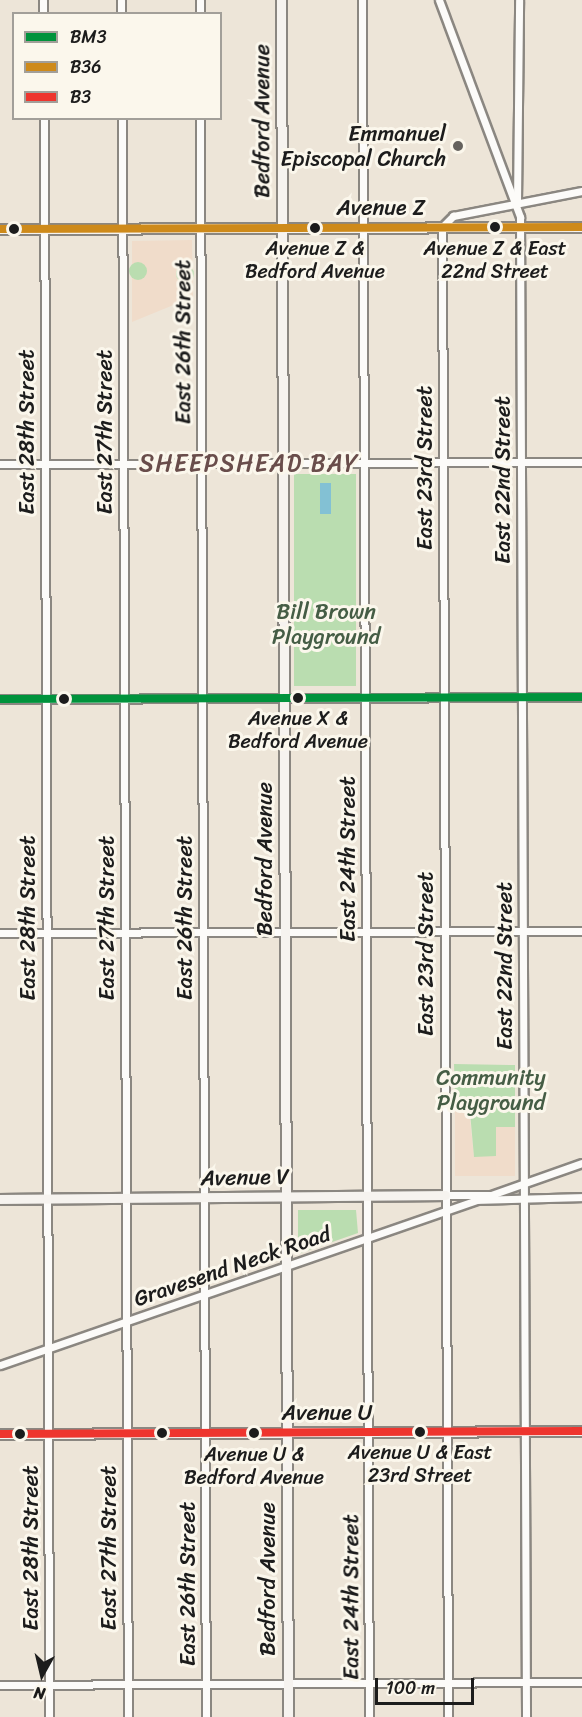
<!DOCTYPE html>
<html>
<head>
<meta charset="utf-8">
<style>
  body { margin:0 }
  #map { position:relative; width:582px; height:1717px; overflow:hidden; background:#ede5d8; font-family:Sriracha,sans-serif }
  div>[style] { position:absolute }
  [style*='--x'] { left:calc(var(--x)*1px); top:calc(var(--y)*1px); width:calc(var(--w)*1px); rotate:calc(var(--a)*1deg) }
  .built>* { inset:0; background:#f0dcca }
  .green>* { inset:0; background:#baddb0; transform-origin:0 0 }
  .round { border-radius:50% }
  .water>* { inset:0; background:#83c1d4; transform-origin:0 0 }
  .roads { filter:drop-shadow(2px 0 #8b8781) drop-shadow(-2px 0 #8b8781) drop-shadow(0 2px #8b8781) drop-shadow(0 -2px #8b8781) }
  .street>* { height:7px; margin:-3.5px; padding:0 3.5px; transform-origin:3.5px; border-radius:3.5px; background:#fcfbf9 }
  .secondary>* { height:9px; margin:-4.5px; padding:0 4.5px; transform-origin:4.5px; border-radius:4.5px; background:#f6f3ef }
  .bus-1>* { height:8px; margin:-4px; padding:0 4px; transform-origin:4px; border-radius:4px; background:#00933c }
  .bus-2>* { height:8px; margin:-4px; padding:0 4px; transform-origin:4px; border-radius:4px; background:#ce8a1a }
  .bus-3>* { height:8px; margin:-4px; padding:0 4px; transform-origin:4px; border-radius:4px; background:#ee352e }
  .dots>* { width:16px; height:16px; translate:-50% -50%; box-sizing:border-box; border:3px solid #fbf7ec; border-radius:50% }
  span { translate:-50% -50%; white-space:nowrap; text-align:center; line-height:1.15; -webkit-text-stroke:6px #fbf7ec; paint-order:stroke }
  .bus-label { font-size:20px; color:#1c1c1c }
  .street-label { font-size:22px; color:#1c1c1c }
  .poi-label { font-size:22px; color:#1c1c1c }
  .right { translate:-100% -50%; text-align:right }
  .park-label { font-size:22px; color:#455d45 }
  .neighbourhood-label { font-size:24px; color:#694d4b; letter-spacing:1.5px }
  .legend { position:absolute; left:12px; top:12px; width:210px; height:108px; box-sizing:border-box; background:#fbf7ec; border:2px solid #a29f99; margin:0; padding:8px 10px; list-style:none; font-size:18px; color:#1c1c1c }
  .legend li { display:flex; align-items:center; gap:12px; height:30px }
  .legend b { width:30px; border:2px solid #a29f99 }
  .north { position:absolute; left:12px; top:1645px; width:60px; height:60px; -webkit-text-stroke:4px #fbf7ec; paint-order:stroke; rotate:188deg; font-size:16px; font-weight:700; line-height:24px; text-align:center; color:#1c1c1c }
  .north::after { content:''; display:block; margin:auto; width:21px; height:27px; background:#1c1c1c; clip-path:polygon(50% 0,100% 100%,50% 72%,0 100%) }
  .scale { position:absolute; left:375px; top:1678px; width:99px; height:27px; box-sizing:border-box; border:3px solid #1c1c1c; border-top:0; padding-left:8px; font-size:18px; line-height:21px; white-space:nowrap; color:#1c1c1c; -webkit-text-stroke:4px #fbf7ec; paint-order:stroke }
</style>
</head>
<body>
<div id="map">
  <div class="built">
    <div style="clip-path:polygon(192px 240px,193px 297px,132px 322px,132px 241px)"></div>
    <div style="clip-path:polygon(455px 1110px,469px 1110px,474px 1157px,496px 1127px,515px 1127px,515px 1176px,455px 1176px)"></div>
  </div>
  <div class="green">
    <div class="round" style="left:129px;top:262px;width:18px;height:18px"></div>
    <div class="round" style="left:176px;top:265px;width:18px;height:18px"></div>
    <div style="left:294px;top:474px;width:62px;height:212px"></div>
    <div style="clip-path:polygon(454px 1064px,515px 1065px,515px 1127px,496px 1127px,496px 1156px,474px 1157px,469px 1101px,455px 1101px)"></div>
    <div style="clip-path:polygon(298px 1210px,356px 1210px,358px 1233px,298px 1254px)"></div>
  </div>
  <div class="water">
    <div style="left:320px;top:483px;width:11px;height:31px"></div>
  </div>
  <div class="roads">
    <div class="street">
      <div style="--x:43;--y:0;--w:14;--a:90"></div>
      <div style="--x:121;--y:0;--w:14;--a:90"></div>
      <div style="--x:200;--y:0;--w:14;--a:90"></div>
      <div style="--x:362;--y:0;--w:1717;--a:89.77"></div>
      <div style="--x:439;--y:0;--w:232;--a:69.5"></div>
      <div style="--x:520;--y:217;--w:1500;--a:89.77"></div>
      <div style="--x:44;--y:118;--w:1599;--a:89.82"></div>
      <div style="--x:122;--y:118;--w:1599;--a:89.79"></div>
      <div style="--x:200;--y:118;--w:1599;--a:89.79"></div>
      <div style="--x:517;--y:203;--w:203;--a:-89.4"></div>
      <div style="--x:0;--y:464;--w:582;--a:-0.2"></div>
      <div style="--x:0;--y:699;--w:582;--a:-0.2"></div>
      <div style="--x:0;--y:933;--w:582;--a:-0.2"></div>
      <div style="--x:445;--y:1195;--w:46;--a:0"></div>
      <div style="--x:491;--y:1195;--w:96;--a:-19.4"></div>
      <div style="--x:0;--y:1365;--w:505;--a:-19.08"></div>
      <div style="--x:477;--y:1200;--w:105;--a:-1.6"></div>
      <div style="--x:0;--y:1685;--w:582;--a:-0.3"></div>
      <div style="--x:448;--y:1717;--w:1490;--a:-90.23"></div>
      <div style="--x:442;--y:227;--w:16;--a:-45"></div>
      <div style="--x:453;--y:216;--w:131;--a:-11"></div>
    </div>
    <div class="secondary">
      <div style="--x:281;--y:0;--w:1717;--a:89.77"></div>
      <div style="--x:0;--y:229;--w:582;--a:-0.2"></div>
      <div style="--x:0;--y:1199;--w:445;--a:-0.5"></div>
      <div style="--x:0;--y:1434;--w:582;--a:-0.3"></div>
    </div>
  </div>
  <div class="bus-1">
    <div style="--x:0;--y:699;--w:582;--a:-0.2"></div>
  </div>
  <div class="bus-2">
    <div style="--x:0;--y:229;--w:582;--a:-0.2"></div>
  </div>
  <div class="bus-3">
    <div style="--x:0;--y:1434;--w:582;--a:-0.3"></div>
  </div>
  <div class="dots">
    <div style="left:458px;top:146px;background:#65625e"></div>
    <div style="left:495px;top:227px;background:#1c1c1c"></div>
    <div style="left:315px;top:228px;background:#1c1c1c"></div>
    <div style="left:14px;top:229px;background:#1c1c1c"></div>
    <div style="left:298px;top:698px;background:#1c1c1c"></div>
    <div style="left:64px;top:699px;background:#1c1c1c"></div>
    <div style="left:420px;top:1432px;background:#1c1c1c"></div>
    <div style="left:162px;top:1433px;background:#1c1c1c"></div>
    <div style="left:254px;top:1433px;background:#1c1c1c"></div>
    <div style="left:20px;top:1434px;background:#1c1c1c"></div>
  </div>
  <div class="bus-label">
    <span style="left:495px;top:260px">Avenue Z &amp; East<br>22nd Street</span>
    <span style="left:315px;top:260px">Avenue Z &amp;<br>Bedford Avenue</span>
    <span style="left:298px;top:730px">Avenue X &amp;<br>Bedford Avenue</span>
    <span style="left:420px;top:1464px">Avenue U &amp; East<br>23rd Street</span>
    <span style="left:254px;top:1466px">Avenue U &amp;<br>Bedford Avenue</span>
  </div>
  <div class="street-label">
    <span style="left:262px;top:121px;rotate:-90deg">Bedford Avenue</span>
    <span style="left:381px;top:208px">Avenue Z</span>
    <span style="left:183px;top:342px;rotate:-90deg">East 26th Street</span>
    <span style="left:27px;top:432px;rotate:-90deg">East 28th Street</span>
    <span style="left:105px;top:432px;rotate:-90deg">East 27th Street</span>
    <span style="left:425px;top:468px;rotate:-90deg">East 23rd Street</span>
    <span style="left:503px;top:480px;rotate:-90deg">East 22nd Street</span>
    <span style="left:265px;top:859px;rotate:-90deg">Bedford Avenue</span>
    <span style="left:348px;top:859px;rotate:-90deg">East 24th Street</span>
    <span style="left:28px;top:918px;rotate:-90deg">East 28th Street</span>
    <span style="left:107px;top:918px;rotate:-90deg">East 27th Street</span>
    <span style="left:185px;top:918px;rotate:-90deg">East 26th Street</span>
    <span style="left:426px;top:954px;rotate:-90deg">East 23rd Street</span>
    <span style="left:505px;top:966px;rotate:-90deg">East 22nd Street</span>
    <span style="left:245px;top:1177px;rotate:-1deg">Avenue V</span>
    <span style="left:232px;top:1266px;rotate:-19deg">Gravesend Neck Road</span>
    <span style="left:327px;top:1413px">Avenue U</span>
    <span style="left:31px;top:1548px;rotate:-90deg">East 28th Street</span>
    <span style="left:109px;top:1548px;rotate:-90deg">East 27th Street</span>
    <span style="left:268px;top:1579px;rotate:-90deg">Bedford Avenue</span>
    <span style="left:188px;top:1584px;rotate:-90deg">East 26th Street</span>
    <span style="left:351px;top:1597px;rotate:-90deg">East 24th Street</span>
  </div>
  <div class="poi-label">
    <span class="right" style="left:446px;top:146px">Emmanuel<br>Episcopal Church</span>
  </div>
  <div class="park-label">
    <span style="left:326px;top:624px">Bill Brown<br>Playground</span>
    <span style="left:491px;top:1090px">Community<br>Playground</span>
  </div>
  <div class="neighbourhood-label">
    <span style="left:249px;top:464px">SHEEPSHEAD BAY</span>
  </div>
  <ul class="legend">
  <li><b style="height:8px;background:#00933c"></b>BM3</li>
  <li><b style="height:8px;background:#ce8a1a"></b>B36</li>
  <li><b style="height:8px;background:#ee352e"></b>B3</li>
  </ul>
  <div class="north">N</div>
  <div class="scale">100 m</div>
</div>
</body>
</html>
